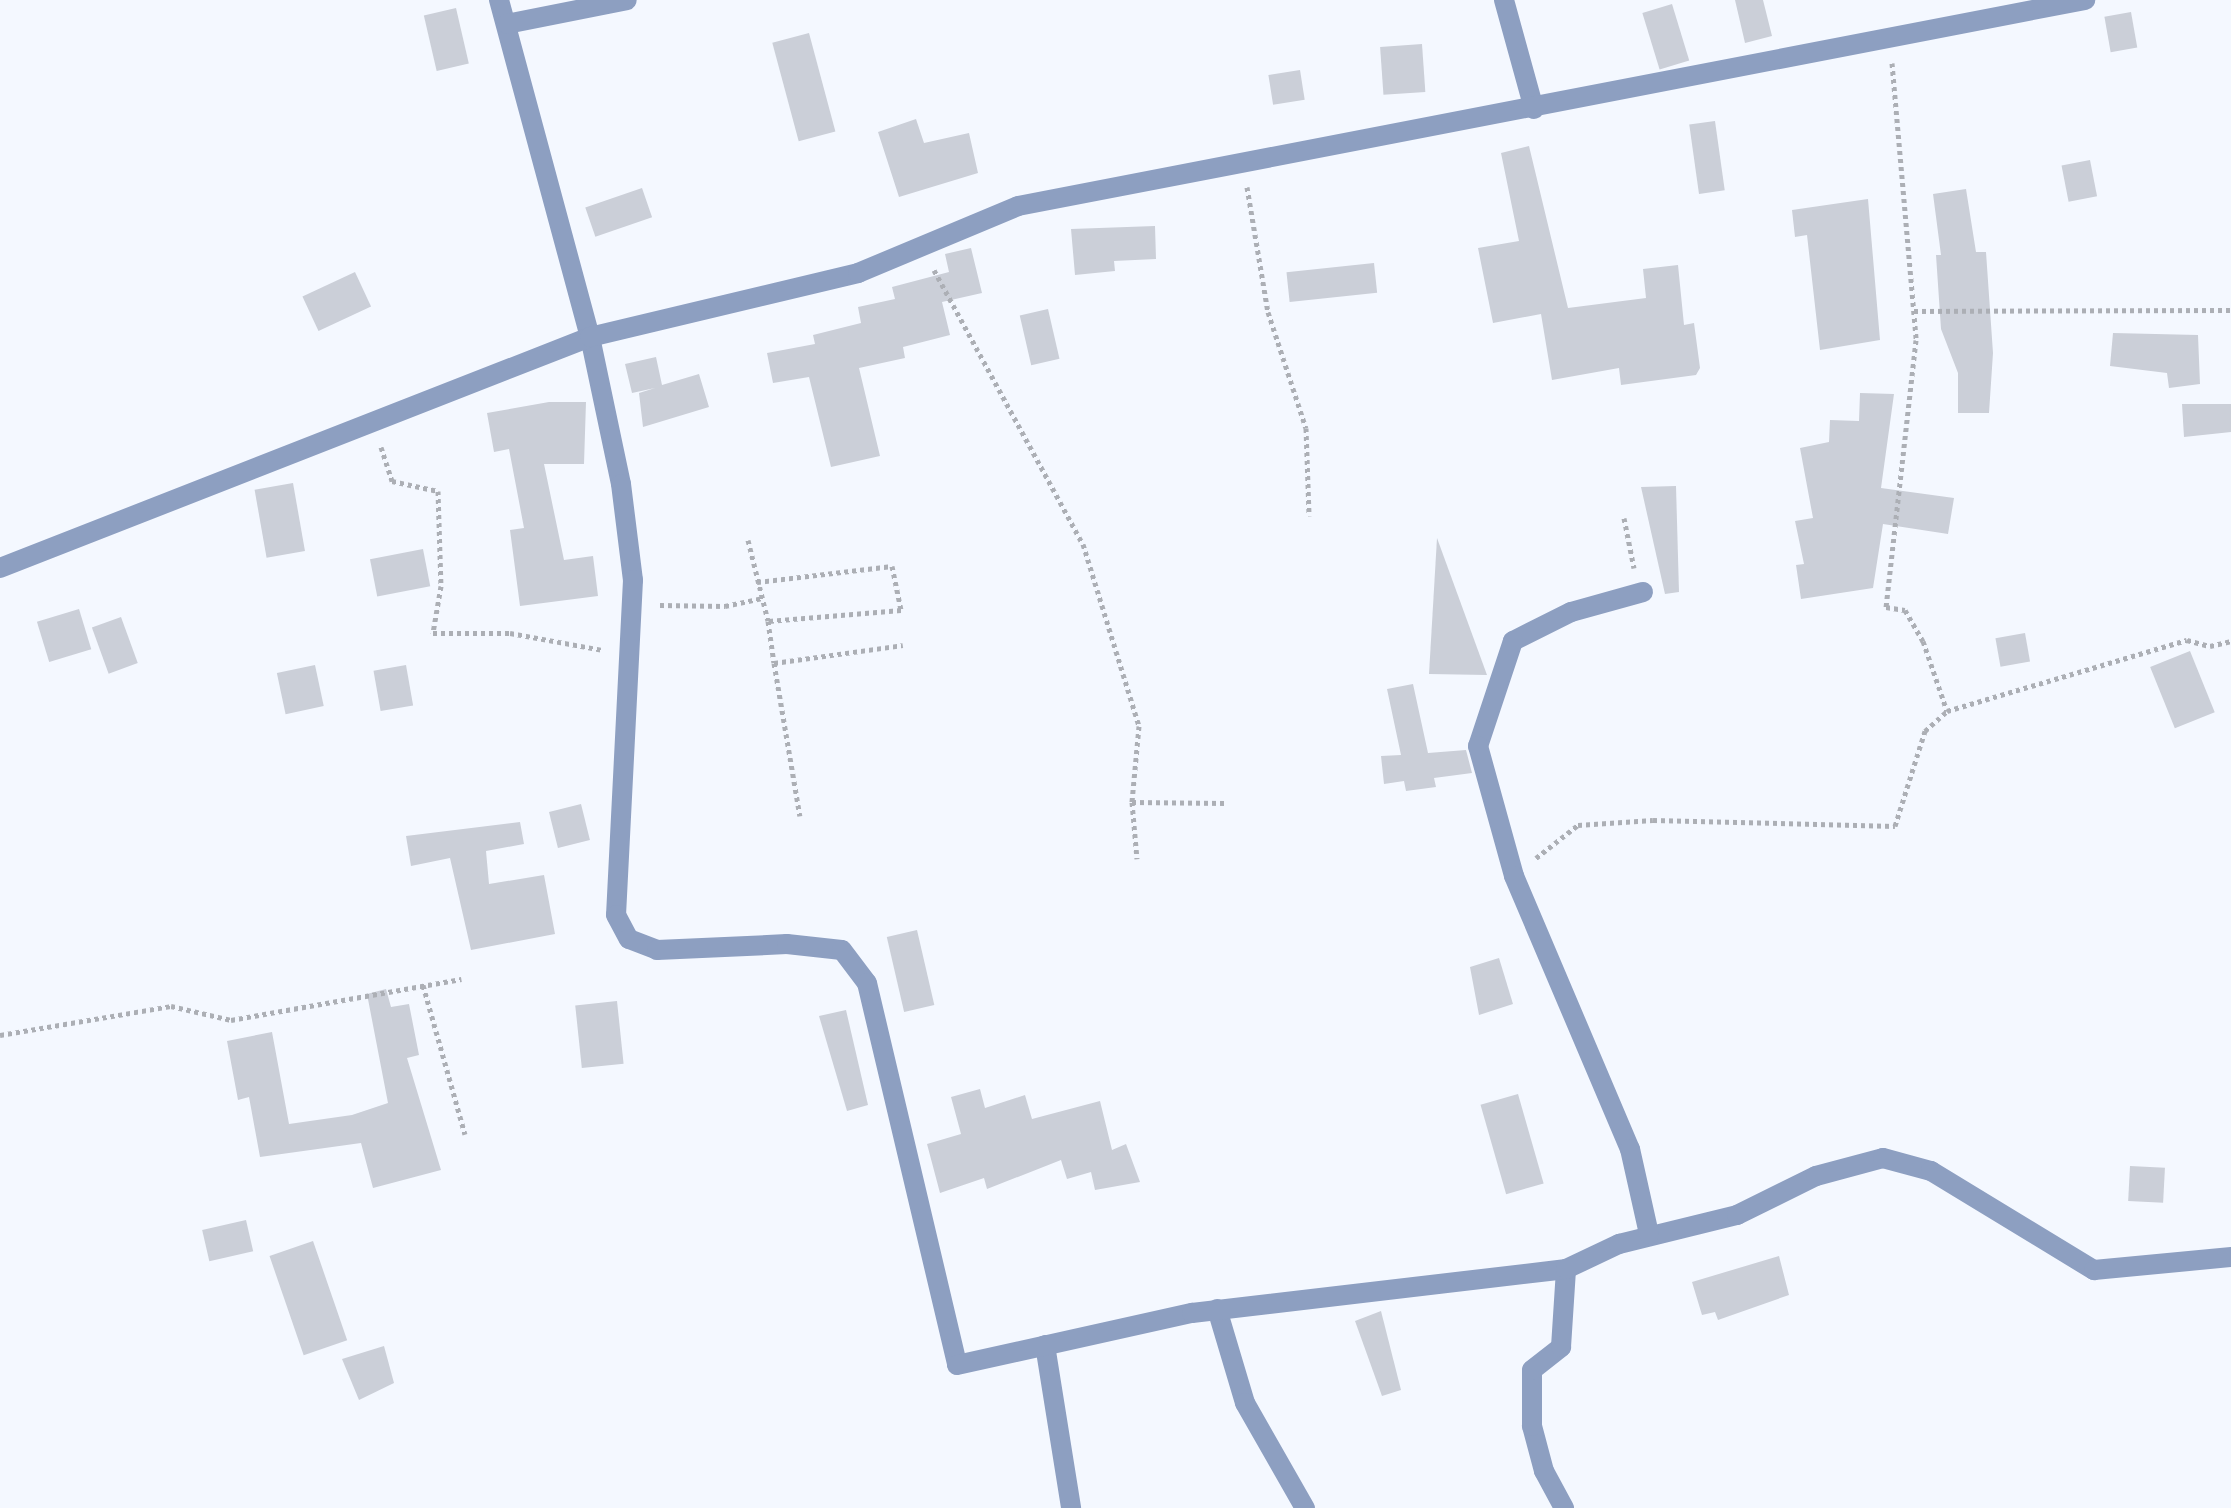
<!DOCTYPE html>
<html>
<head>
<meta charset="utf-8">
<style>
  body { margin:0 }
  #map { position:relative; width:2231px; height:1508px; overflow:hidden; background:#f4f8ff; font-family:"Fira Sans Condensed",sans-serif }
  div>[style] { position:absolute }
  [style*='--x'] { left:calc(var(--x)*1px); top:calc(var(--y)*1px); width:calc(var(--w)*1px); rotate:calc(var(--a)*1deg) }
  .building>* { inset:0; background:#cbcfd8; transform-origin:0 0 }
  .path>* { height:5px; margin-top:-2.5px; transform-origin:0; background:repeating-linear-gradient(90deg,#acafb5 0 4px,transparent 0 8px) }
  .lane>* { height:20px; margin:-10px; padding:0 10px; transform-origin:10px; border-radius:10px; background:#8d9fc1 }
  .street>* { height:20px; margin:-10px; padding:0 10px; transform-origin:10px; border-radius:10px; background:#8d9fc1 }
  span { translate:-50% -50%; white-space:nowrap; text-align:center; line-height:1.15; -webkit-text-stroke:8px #f4f8ff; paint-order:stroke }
</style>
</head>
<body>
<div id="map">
  <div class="building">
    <div style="clip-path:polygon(1735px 0,1763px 0,1772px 36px,1745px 43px)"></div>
    <div style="left:1672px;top:4px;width:59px;height:31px;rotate:73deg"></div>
    <div style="left:456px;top:8px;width:57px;height:33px;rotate:77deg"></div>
    <div style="left:2131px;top:12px;width:36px;height:27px;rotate:80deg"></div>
    <div style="left:809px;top:33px;width:102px;height:38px;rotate:75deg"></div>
    <div style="left:1422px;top:44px;width:48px;height:42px;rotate:86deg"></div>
    <div style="left:1300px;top:70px;width:30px;height:32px;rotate:81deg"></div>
    <div style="clip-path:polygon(916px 119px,924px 143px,969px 133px,978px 173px,899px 197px,878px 132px)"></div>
    <div style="left:1715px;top:121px;width:70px;height:26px;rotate:82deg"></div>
    <div style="clip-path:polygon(1529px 146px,1568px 308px,1646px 298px,1643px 269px,1678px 265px,1684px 325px,1694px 323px,1700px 368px,1696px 375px,1621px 385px,1619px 368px,1552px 380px,1541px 314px,1493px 323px,1478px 248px,1519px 241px,1501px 153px)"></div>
    <div style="left:2090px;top:160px;width:37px;height:29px;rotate:79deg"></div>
    <div style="left:642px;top:188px;width:31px;height:60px;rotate:71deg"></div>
    <div style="clip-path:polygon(1966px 189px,1976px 252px,1986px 252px,1993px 353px,1989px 413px,1958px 413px,1958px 373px,1941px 329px,1936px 255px,1941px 255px,1933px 194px)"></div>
    <div style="clip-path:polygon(1868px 199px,1880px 340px,1820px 350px,1807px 235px,1795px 237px,1792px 210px)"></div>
    <div style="clip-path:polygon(1155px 226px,1156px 259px,1114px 261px,1115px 271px,1075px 275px,1071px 229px)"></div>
    <div style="clip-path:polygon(971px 248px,982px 293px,942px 302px,950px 335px,903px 347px,905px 358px,859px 368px,880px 456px,831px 467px,809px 377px,773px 383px,767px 353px,815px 344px,813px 335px,861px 323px,858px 307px,895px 299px,892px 287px,949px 272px,945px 254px)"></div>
    <div style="left:1374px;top:263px;width:30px;height:88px;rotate:84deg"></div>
    <div style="left:355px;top:272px;width:38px;height:58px;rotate:65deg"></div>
    <div style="left:1048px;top:309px;width:51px;height:29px;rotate:77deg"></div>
    <div style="clip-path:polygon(2113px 333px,2198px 335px,2200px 384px,2169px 388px,2167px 373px,2110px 366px)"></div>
    <div style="clip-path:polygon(656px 357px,662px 385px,699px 374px,709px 407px,643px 427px,639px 393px,655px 388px,632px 393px,625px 364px)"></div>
    <div style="clip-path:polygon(1860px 393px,1894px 394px,1881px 488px,1954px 498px,1948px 534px,1883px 524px,1873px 588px,1801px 599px,1796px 565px,1804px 564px,1795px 521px,1813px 518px,1800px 448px,1829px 442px,1830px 420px,1859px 421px)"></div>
    <div style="clip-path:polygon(549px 402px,586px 402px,584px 464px,544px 464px,564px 560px,593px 556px,598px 596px,520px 606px,510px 530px,524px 528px,509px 449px,494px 452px,487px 413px)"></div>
    <div style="clip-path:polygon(2182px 404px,2231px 404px,2231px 432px,2184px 437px)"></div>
    <div style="left:293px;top:483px;width:69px;height:39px;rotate:80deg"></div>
    <div style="clip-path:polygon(1676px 486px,1679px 592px,1665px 594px,1641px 487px)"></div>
    <div style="clip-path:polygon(1437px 538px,1487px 675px,1429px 674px)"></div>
    <div style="left:423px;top:549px;width:38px;height:54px;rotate:79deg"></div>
    <div style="left:79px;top:609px;width:42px;height:44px;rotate:73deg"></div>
    <div style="left:121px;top:617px;width:49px;height:31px;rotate:70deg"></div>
    <div style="left:2025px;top:633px;width:29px;height:30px;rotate:80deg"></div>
    <div style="left:2190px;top:651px;width:66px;height:43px;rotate:68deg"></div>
    <div style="left:315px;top:665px;width:42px;height:39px;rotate:78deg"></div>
    <div style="left:406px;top:665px;width:41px;height:33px;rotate:80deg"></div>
    <div style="clip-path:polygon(1413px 684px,1428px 753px,1466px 750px,1472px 773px,1434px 778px,1436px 787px,1406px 791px,1404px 781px,1384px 784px,1381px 756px,1401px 755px,1387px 689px)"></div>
    <div style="left:581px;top:804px;width:37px;height:33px;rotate:76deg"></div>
    <div style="clip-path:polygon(520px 822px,524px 844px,486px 851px,489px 884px,544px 875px,555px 934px,471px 950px,450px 858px,411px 866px,406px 836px)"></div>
    <div style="left:917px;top:930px;width:77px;height:31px;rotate:77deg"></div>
    <div style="clip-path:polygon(1499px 958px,1513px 1004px,1479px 1015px,1470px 967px)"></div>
    <div style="clip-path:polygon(386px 989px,391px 1007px,409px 1004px,419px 1055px,407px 1058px,441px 1170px,373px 1188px,361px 1143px,260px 1157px,249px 1097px,238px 1100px,227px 1041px,272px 1032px,289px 1124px,352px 1115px,388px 1103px,367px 994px)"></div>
    <div style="left:617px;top:1001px;width:63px;height:42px;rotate:84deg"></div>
    <div style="clip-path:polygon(846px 1010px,868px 1105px,847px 1111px,819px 1016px)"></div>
    <div style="clip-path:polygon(980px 1089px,985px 1108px,1025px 1095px,1032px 1119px,1100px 1101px,1112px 1150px,1126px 1144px,1140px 1182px,1095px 1190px,1091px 1172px,1067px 1179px,1061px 1160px,987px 1189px,984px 1178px,940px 1193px,927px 1144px,961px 1134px,951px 1097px)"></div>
    <div style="left:1518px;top:1094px;width:93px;height:39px;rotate:74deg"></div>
    <div style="left:2130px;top:1166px;width:35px;height:35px;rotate:3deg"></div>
    <div style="left:246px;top:1220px;width:32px;height:45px;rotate:77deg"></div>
    <div style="left:313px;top:1241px;width:105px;height:46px;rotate:71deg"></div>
    <div style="clip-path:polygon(1779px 1256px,1789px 1295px,1718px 1320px,1715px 1312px,1702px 1315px,1692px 1282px)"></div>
    <div style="clip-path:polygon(1381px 1311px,1401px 1390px,1382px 1396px,1355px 1321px)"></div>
    <div style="clip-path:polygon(384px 1346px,394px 1383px,359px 1400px,342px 1359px)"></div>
  </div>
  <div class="path">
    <div style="--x:1892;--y:63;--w:278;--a:85"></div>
    <div style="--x:1916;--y:340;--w:269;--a:96.4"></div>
    <div style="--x:1886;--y:607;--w:19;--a:9"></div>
    <div style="--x:1905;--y:610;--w:36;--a:60"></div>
    <div style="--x:1923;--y:641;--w:74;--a:71.1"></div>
    <div style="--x:1947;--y:711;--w:250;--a:-16.5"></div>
    <div style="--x:2187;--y:640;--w:24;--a:15"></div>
    <div style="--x:2210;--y:646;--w:22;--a:-13"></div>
    <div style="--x:1247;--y:187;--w:127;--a:80.5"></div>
    <div style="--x:1268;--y:312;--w:122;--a:71.9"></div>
    <div style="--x:1306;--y:428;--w:88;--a:88"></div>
    <div style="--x:934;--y:270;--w:312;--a:61.5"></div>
    <div style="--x:1083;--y:544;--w:190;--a:72.9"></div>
    <div style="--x:1139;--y:726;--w:76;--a:95.3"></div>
    <div style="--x:1132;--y:802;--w:57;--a:85"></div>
    <div style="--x:1914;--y:311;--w:317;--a:-0.2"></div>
    <div style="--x:381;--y:447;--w:36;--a:72"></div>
    <div style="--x:392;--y:481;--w:47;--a:12.3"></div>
    <div style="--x:438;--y:491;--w:95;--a:88.2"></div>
    <div style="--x:441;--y:586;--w:48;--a:99.7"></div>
    <div style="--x:433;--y:633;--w:77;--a:0"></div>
    <div style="--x:510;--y:633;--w:95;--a:10.4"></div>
    <div style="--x:1624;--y:518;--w:51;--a:78.7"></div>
    <div style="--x:748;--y:540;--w:83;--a:76.1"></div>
    <div style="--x:757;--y:582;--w:136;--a:-6.8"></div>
    <div style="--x:892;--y:566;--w:45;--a:78.4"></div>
    <div style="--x:901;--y:610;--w:133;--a:175.3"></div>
    <div style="--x:768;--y:621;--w:42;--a:81.9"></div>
    <div style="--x:774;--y:663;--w:130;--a:-7.9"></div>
    <div style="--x:660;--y:605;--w:65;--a:0.9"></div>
    <div style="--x:725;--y:606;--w:38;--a:-12"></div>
    <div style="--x:774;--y:663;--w:155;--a:80.4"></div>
    <div style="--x:1132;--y:802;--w:93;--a:0.6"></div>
    <div style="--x:1536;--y:858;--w:53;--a:-38.2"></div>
    <div style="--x:1578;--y:825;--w:75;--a:-3.8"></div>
    <div style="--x:1653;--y:820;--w:242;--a:1.4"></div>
    <div style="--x:1895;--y:826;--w:100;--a:-72.5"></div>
    <div style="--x:1925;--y:731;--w:30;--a:-42"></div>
    <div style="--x:423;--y:985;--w:155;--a:74.3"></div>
    <div style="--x:0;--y:1035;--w:173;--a:-9.6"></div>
    <div style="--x:171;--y:1006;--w:62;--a:13.1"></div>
    <div style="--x:231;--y:1020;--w:234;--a:-10.1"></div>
  </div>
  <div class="lane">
    <div style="--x:1217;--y:1309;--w:98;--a:73.4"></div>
    <div style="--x:1245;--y:1403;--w:121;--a:60.3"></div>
    <div style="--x:1045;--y:1345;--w:165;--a:80.9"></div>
    <div style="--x:1564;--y:1508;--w:42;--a:-118.4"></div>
    <div style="--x:1544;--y:1471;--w:47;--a:-104.9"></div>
    <div style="--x:1532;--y:1426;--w:56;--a:-90"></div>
    <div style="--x:1532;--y:1370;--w:37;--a:-38"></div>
    <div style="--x:1561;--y:1347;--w:78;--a:-86.3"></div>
  </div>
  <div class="street">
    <div style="--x:499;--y:0;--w:349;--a:74.9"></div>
    <div style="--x:590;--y:337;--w:150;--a:78.1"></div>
    <div style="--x:621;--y:484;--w:97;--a:82.9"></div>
    <div style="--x:633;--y:580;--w:335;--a:92.9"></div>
    <div style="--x:616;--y:915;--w:27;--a:62"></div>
    <div style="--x:629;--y:939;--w:30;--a:21"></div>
    <div style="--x:657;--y:950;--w:130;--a:-2.6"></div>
    <div style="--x:787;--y:944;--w:55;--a:6.2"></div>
    <div style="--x:842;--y:950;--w:41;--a:52.9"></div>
    <div style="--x:867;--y:983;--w:392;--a:76.7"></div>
    <div style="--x:957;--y:1365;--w:241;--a:-12.5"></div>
    <div style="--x:1192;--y:1313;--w:377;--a:-6.7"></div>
    <div style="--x:1566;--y:1269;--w:59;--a:-25.3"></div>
    <div style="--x:1619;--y:1244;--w:122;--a:-13.8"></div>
    <div style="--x:1737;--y:1215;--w:88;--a:-26.3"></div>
    <div style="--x:1816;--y:1176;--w:69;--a:-15"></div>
    <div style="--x:1883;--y:1158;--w:50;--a:15.2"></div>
    <div style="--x:1931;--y:1171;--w:191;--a:31.3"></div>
    <div style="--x:2094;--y:1270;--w:138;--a:-5.4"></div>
    <div style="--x:1504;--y:0;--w:113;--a:74.6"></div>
    <div style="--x:507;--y:24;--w:122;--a:-11.3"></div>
    <div style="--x:0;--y:568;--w:634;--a:-21.38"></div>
    <div style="--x:590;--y:337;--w:276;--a:-13.4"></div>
    <div style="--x:858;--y:273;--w:173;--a:-22.7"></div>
    <div style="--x:1018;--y:206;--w:1087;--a:-10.93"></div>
    <div style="--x:1643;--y:592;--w:75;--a:164.5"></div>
    <div style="--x:1571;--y:612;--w:65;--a:153.4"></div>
    <div style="--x:1513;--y:641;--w:111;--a:108.4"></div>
    <div style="--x:1478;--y:746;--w:135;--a:74.5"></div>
    <div style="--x:1514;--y:876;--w:297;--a:67"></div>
    <div style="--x:1630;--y:1149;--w:87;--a:77.4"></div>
  </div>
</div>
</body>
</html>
